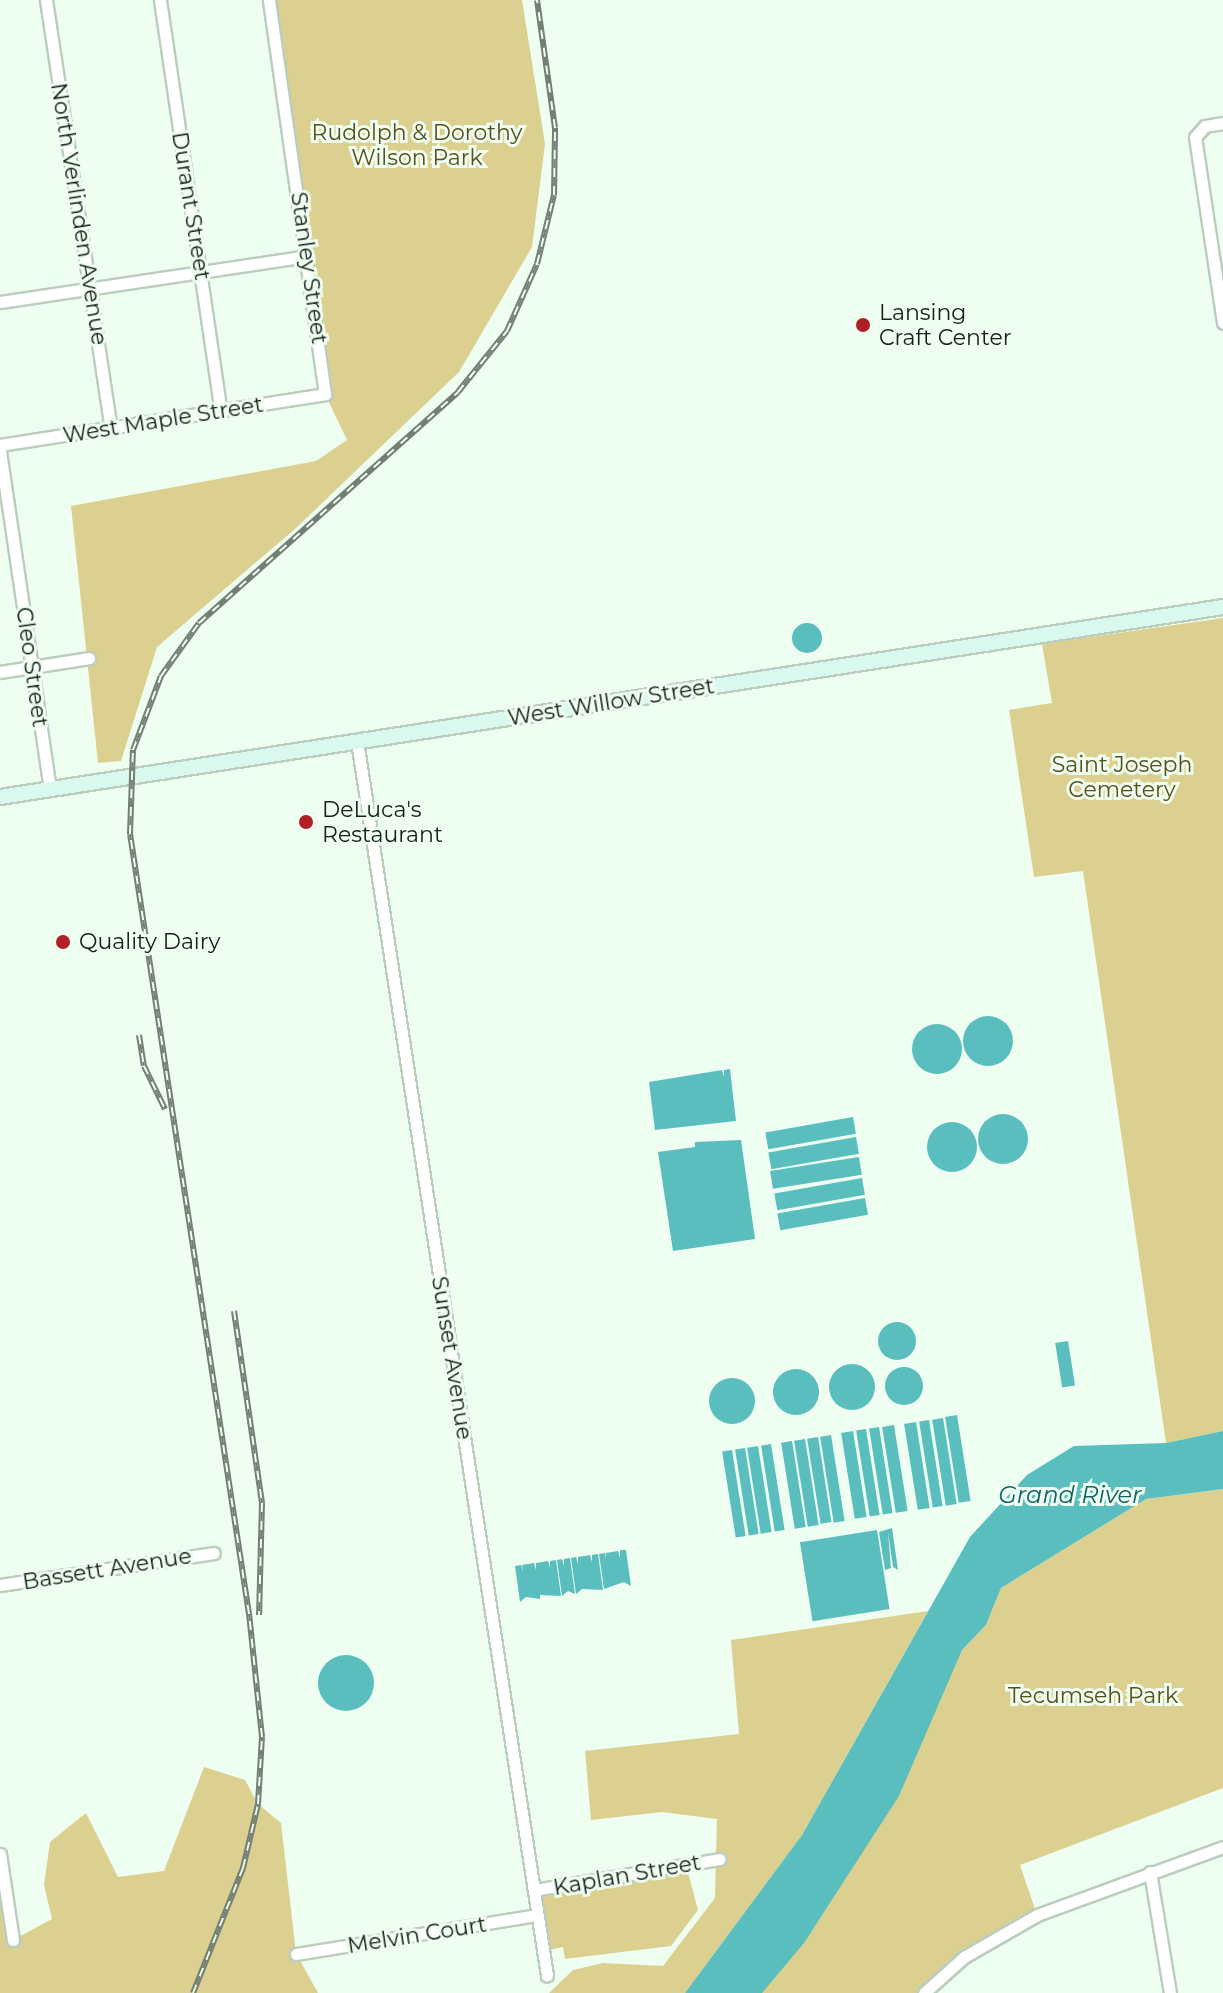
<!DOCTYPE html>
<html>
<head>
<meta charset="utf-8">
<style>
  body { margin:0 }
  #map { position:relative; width:1223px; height:1993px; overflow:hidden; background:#eefef0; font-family:Montserrat,sans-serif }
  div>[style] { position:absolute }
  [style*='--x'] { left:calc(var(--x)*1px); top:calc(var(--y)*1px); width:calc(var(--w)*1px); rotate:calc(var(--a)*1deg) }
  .green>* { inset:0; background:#dcd090 }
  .water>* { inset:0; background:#5abebf; transform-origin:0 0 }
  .round { border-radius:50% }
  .roads { filter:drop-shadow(2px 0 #bbcebd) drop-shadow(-2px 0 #bbcebd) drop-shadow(0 2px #bbcebd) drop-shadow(0 -2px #bbcebd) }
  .street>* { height:11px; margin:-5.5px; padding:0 5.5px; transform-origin:5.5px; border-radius:5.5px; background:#fff }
  .secondary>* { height:14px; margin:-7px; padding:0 7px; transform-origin:7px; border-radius:7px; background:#d9f8ee }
  .rail>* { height:6px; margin-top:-3px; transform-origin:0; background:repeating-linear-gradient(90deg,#eefef0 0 9px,#737e74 0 18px); box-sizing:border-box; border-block:2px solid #737e74 }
  .dots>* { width:22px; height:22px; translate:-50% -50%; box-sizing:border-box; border:4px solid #eefef0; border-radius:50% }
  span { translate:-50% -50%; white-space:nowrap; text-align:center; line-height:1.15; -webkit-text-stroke:6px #eefef0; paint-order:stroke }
  .park-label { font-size:22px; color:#594f19 }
  .street-label { font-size:22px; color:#171e17 }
  .poi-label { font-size:22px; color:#171e17 }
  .left { translate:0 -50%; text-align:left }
  .water-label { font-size:24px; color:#106466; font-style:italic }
</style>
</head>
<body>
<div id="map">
  <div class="green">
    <div style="clip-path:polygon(267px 0,522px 0,545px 144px,532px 247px,459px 372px,295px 529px,157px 647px,121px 761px,98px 763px,71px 506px,316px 461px,347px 440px,325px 394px)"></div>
    <div style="clip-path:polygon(1223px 618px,1223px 1431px,1166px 1443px,1083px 871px,1034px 877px,1009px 710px,1052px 703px,1042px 644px)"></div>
    <div style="clip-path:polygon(1223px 1489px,1223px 1788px,1020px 1865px,1037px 1915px,924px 1993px,757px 1993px,962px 1650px,986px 1625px,1001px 1588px,1146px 1499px)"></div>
    <div style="clip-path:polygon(928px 1611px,802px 1835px,685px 1993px,549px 1993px,573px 1970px,603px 1963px,663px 1966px,715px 1898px,717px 1819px,662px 1812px,591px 1820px,585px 1751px,739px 1734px,731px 1640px)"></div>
    <div style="clip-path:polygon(204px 1767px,245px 1780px,258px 1804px,281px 1823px,296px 1953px,318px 1993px,0 1993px,0 1904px,8px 1902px,13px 1940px,52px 1919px,44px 1885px,50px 1842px,86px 1813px,118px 1877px,164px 1871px)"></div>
    <div style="clip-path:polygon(688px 1872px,698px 1910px,671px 1946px,565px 1959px,563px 1947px,549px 1950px,541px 1897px)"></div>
  </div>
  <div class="water">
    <div class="round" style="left:792px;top:623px;width:30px;height:30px"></div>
    <div class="round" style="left:963px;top:1016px;width:50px;height:50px"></div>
    <div class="round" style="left:912px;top:1024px;width:50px;height:50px"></div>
    <div style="clip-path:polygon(730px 1069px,736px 1121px,655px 1130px,649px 1082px,722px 1070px,724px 1077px,724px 1070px)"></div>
    <div class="round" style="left:978px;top:1114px;width:50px;height:50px"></div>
    <div style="left:853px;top:1117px;width:17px;height:89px;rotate:80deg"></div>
    <div class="round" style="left:927px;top:1122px;width:50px;height:50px"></div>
    <div style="left:856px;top:1137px;width:17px;height:89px;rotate:80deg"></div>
    <div style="clip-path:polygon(741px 1140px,755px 1239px,673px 1251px,658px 1152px,695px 1147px,695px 1142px)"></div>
    <div style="left:859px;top:1157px;width:18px;height:90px;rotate:81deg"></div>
    <div style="left:862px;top:1178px;width:17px;height:89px;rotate:80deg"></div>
    <div style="left:865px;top:1198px;width:17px;height:89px;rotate:80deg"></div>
    <div class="round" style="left:878px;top:1322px;width:38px;height:38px"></div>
    <div style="left:1068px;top:1341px;width:45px;height:13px;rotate:81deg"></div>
    <div class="round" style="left:829px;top:1364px;width:46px;height:46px"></div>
    <div class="round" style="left:885px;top:1367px;width:38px;height:38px"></div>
    <div class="round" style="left:773px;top:1369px;width:46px;height:46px"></div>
    <div class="round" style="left:709px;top:1378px;width:46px;height:46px"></div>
    <div style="left:957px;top:1415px;width:87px;height:12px;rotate:81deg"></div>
    <div style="left:943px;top:1418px;width:87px;height:11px;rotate:81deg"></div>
    <div style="left:929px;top:1420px;width:87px;height:10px;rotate:81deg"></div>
    <div style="left:916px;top:1422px;width:87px;height:12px;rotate:81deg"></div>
    <div style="left:894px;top:1425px;width:87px;height:12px;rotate:81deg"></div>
    <div style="left:879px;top:1427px;width:87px;height:10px;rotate:81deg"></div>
    <div style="left:866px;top:1429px;width:87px;height:10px;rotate:81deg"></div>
    <div style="left:853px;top:1431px;width:87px;height:12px;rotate:81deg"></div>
    <div style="clip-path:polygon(1223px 1431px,1223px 1489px,1146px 1499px,1001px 1588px,986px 1625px,962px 1650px,899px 1796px,804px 1943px,762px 1993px,685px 1993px,802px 1835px,970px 1537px,1027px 1475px,1074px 1446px,1166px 1443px)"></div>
    <div style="left:831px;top:1435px;width:87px;height:11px;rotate:81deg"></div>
    <div style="left:818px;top:1437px;width:86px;height:11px;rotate:81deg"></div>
    <div style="left:805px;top:1439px;width:87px;height:11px;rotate:81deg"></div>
    <div style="left:792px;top:1441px;width:87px;height:11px;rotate:81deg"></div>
    <div style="left:771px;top:1444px;width:87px;height:10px;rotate:81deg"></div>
    <div style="left:758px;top:1446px;width:87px;height:11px;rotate:81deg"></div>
    <div style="left:745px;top:1448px;width:87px;height:10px;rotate:81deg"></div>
    <div style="left:732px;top:1450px;width:87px;height:10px;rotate:81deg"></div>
    <div style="clip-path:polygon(892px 1528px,898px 1570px,893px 1567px,888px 1532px,891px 1568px,885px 1570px,879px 1532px)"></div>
    <div style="left:877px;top:1530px;width:80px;height:78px;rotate:81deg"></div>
    <div style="clip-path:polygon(620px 1550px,626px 1550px,631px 1586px,624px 1582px,604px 1589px,599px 1554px,605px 1553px,606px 1559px,606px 1553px,618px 1551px,620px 1558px)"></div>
    <div style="clip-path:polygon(598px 1554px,603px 1590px,582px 1589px,576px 1594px,571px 1558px,576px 1557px,578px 1564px,578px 1557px,590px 1555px,592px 1562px,592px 1555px)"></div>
    <div style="clip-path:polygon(570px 1558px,575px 1594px,568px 1591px,562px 1596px,557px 1560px,562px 1559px,564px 1566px,564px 1559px)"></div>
    <div style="clip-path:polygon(556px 1560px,561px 1596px,540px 1595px,540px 1599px,526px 1597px,520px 1602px,515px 1566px,521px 1565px,523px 1572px,522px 1565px,534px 1563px,536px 1570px,536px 1563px,548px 1561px,550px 1568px,550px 1561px)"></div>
    <div class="round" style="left:318px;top:1655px;width:56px;height:56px"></div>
  </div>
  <div class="roads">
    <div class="street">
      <div style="--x:46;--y:0;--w:434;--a:81.4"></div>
      <div style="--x:160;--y:0;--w:416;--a:81.6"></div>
      <div style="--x:1223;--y:123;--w:18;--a:171"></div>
      <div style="--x:1205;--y:126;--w:15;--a:132"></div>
      <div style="--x:1195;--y:137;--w:188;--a:81.4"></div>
      <div style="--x:0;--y:302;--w:310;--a:-8.5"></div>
      <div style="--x:0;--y:445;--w:329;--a:-8.9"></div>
      <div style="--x:325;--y:394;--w:398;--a:-98.1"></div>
      <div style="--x:0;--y:451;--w:342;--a:81.6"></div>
      <div style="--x:0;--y:672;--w:90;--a:-8.9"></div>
      <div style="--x:357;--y:741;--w:1249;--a:81.25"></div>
      <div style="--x:0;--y:1585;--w:216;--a:-8.5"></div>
      <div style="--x:0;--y:1854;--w:87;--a:81.4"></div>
      <div style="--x:1150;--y:1872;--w:123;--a:80.6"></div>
      <div style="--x:534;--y:1890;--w:188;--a:-9.5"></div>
      <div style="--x:296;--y:1954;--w:244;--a:-9.2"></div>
      <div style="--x:924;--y:1993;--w:54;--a:-42"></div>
      <div style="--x:964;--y:1957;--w:84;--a:-29.9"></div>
      <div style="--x:1037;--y:1915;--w:198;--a:-20.1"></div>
    </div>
    <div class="secondary">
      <div style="--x:0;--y:797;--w:1238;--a:-8.83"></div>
    </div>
  </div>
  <div class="rail">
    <div style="--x:139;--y:1035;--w:31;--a:81"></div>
    <div style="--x:144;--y:1066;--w:48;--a:64"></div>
    <div style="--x:234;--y:1311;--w:194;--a:81.7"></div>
    <div style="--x:262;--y:1503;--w:112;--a:91.5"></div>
    <div style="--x:193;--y:1993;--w:135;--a:-68.2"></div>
    <div style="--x:243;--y:1868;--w:66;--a:-76.8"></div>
    <div style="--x:258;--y:1804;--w:67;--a:-86.6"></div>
    <div style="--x:262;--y:1737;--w:124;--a:-96"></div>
    <div style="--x:249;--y:1614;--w:789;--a:-98.67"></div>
    <div style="--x:130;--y:834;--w:84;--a:-88"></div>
    <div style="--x:133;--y:750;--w:79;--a:-69.3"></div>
    <div style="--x:161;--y:676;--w:65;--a:-54.4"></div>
    <div style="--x:199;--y:623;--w:347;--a:-41.7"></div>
    <div style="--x:458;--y:392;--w:78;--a:-51.2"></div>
    <div style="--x:507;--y:331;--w:73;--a:-65.9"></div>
    <div style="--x:537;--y:264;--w:71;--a:-76.2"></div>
    <div style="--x:554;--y:195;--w:67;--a:-89.1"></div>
    <div style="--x:555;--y:128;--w:129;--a:-98"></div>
  </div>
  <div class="dots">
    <div style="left:863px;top:325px;background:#b11f26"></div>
    <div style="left:306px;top:822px;background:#b11f26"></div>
    <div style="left:63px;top:942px;background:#b11f26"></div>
  </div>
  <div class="park-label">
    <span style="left:417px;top:145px">Rudolph &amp; Dorothy<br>Wilson Park</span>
    <span style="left:1122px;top:777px">Saint Joseph<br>Cemetery</span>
    <span style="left:1093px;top:1696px">Tecumseh Park</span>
  </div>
  <div class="street-label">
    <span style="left:191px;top:206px;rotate:81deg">Durant Street</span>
    <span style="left:79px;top:214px;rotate:81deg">North Verlinden Avenue</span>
    <span style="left:309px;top:268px;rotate:82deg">Stanley Street</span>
    <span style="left:163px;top:420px;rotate:-9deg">West Maple Street</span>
    <span style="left:32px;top:667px;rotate:82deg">Cleo Street</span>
    <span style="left:611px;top:702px;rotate:-9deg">West Willow Street</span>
    <span style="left:452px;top:1358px;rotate:81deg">Sunset Avenue</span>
    <span style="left:107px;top:1569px;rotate:-9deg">Bassett Avenue</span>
    <span style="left:627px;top:1875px;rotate:-10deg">Kaplan Street</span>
    <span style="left:417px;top:1935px;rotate:-9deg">Melvin Court</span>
  </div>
  <div class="poi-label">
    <span class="left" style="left:879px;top:325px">Lansing<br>Craft Center</span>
    <span class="left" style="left:322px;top:822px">DeLuca's<br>Restaurant</span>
    <span class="left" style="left:79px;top:942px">Quality Dairy</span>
  </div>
  <div class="water-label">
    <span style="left:1070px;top:1495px">Grand River</span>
  </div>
</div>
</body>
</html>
